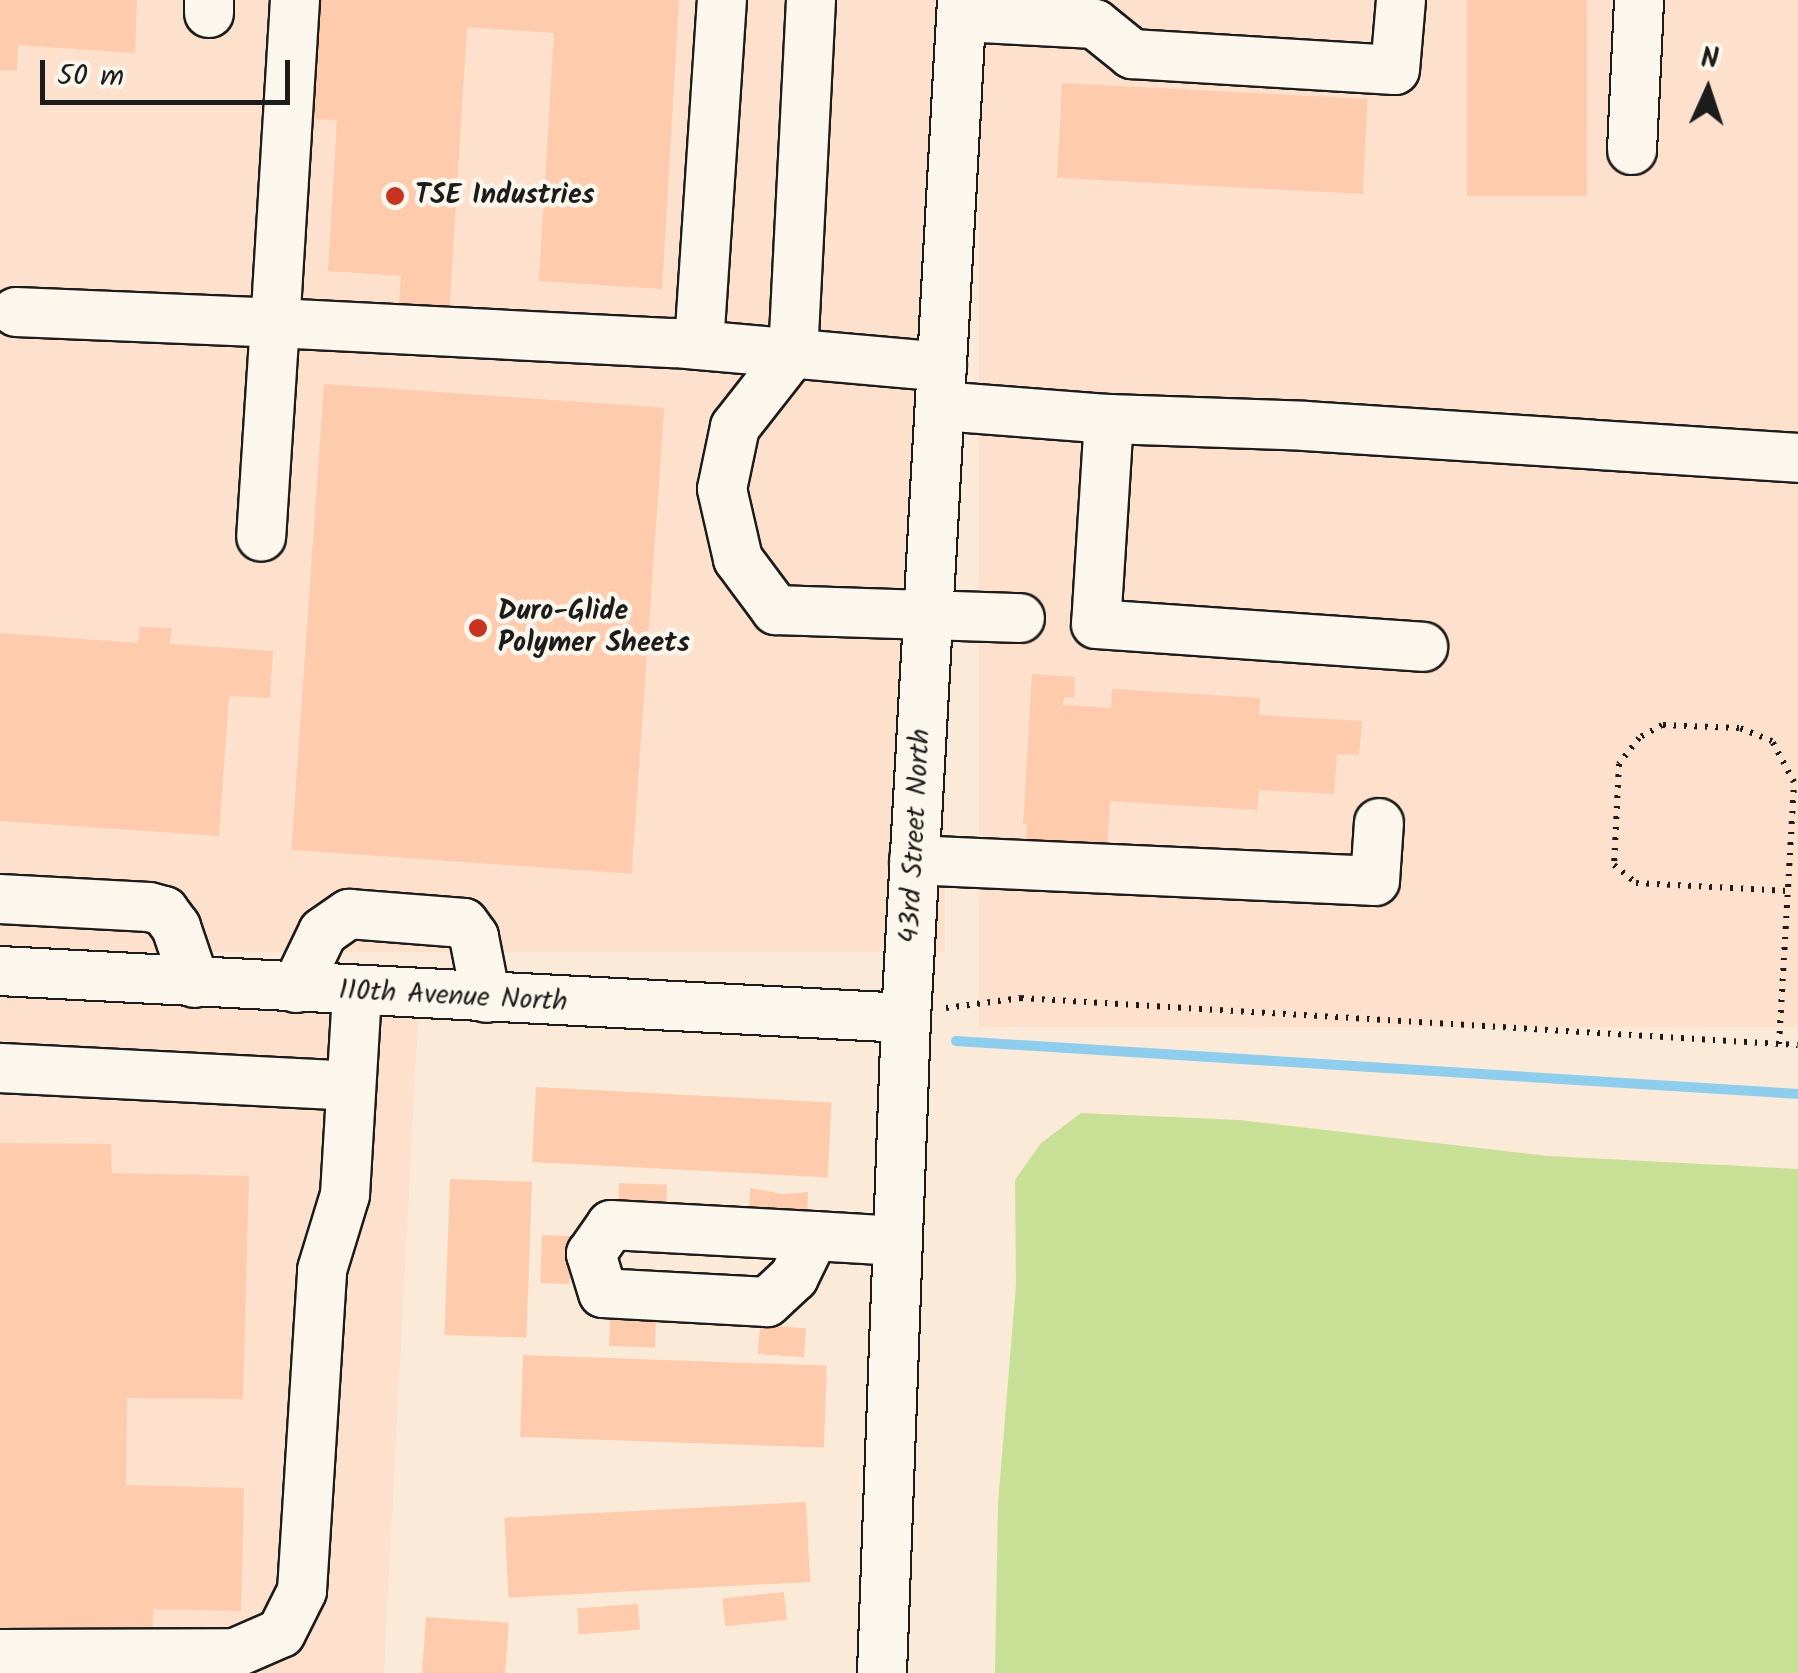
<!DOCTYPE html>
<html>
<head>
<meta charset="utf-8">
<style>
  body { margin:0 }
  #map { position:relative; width:1798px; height:1673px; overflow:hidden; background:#fcead9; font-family:Kalam,sans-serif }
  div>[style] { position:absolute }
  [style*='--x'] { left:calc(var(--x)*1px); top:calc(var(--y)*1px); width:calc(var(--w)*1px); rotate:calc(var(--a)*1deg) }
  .built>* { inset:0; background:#fde1cc; transform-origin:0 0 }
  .green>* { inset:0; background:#c8e096 }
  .stream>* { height:10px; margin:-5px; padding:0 5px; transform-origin:5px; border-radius:5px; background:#8dcdee }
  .building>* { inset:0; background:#fecbad; transform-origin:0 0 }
  .path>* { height:6px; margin-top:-3px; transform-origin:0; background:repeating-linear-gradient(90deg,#1c1c1c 0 2.5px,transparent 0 10.5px) }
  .roads { filter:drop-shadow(2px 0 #1c1c1c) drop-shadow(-2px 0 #1c1c1c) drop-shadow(0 2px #1c1c1c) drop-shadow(0 -2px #1c1c1c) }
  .minor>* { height:48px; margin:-24px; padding:0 24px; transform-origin:24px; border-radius:24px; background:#fbf7ec }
  .dots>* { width:28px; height:28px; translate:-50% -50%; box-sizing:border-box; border:5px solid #fbf7ec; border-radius:50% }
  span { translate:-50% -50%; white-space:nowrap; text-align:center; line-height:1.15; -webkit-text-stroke:9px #fbf7ec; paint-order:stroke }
  .poi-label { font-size:28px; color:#1c1c1c; font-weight:700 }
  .left { translate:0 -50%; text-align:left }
  .street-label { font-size:28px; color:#1c1c1c }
  .north { position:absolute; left:1658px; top:40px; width:100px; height:100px; -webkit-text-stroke:8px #fbf7ec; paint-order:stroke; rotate:3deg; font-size:28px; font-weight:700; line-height:40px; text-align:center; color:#1c1c1c }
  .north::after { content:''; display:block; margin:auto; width:35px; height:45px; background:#1c1c1c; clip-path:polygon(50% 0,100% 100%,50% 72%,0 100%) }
  .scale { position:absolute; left:40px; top:60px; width:250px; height:45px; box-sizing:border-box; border:5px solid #1c1c1c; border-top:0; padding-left:12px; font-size:30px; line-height:35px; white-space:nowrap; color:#1c1c1c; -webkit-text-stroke:8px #fbf7ec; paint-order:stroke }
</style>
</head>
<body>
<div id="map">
  <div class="built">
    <div style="left:0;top:0;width:945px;height:952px"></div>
    <div style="left:979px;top:0;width:819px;height:1027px"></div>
    <div style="left:0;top:991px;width:419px;height:682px;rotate:3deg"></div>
  </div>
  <div class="green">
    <div style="clip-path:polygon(1081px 1113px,1239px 1120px,1548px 1156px,1798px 1169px,1798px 1673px,995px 1673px,998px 1504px,1016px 1284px,1015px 1180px,1041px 1143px)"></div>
  </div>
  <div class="stream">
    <div style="--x:956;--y:1041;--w:844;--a:3.6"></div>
  </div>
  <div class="building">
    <div style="clip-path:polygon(0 0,137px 0,135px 53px,18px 45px,17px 71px,0 70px)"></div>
    <div style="clip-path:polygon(306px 0,679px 0,662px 289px,539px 281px,554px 33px,467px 27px,449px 315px,398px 312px,401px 276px,328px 271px,337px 120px,299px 118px)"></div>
    <div style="left:1467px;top:0;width:120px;height:196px"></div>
    <div style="left:1062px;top:83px;width:306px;height:95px;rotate:3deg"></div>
    <div style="left:324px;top:384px;width:341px;height:467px;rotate:4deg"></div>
    <div style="clip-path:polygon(140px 627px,172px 628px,170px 644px,273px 651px,270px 698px,229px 696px,219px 836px,0 821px,0 633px,138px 643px)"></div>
    <div style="clip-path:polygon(1032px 674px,1075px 677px,1074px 698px,1064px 697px,1063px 705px,1111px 708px,1112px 689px,1260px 698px,1259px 715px,1362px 721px,1359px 755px,1337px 754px,1334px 794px,1259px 790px,1257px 810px,1110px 801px,1107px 852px,1026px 847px,1027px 824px,1023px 824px)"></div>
    <div style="left:536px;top:1087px;width:296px;height:75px;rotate:3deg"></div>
    <div style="clip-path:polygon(0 1143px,111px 1144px,112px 1173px,249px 1176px,243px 1399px,127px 1398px,126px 1485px,244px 1488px,241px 1611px,153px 1609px,151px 1673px,0 1673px)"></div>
    <div style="left:450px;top:1179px;width:82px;height:156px;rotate:2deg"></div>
    <div style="left:619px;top:1183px;width:48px;height:28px;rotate:2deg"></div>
    <div style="clip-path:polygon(750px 1188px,783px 1194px,808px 1192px,807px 1220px,749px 1217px)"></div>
    <div style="left:542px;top:1235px;width:29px;height:48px;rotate:2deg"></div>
    <div style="left:610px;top:1319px;width:46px;height:27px;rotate:2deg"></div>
    <div style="left:760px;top:1325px;width:46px;height:29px;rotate:4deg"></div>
    <div style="left:523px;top:1355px;width:304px;height:82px;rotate:2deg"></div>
    <div style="left:806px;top:1502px;width:80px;height:302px;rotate:87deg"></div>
    <div style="left:784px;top:1592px;width:28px;height:62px;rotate:84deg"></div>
    <div style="left:638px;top:1604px;width:26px;height:61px;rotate:86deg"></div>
    <div style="left:426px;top:1617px;width:83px;height:56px;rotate:4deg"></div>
  </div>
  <div class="path">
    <div style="--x:946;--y:1008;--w:76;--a:-7.6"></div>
    <div style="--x:1021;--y:998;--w:778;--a:3.46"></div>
    <div style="--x:1779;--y:1044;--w:262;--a:-86.7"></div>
    <div style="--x:1794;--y:782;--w:47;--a:-118.2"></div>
    <div style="--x:1772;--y:741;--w:35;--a:-158"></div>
    <div style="--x:1739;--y:728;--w:77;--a:-177.8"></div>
    <div style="--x:1662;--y:725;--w:26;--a:151"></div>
    <div style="--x:1639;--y:738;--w:33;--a:128"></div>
    <div style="--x:1619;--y:764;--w:101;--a:92.8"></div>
    <div style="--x:1614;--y:865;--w:28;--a:39"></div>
    <div style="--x:1636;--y:883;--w:152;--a:3"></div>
  </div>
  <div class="roads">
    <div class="minor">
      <div style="--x:295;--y:0;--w:324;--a:93.5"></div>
      <div style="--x:275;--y:323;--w:400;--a:2.9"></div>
      <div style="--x:675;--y:343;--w:268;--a:5.1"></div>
      <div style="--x:811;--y:0;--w:353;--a:92.9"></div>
      <div style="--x:793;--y:353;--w:94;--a:128.1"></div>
      <div style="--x:735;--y:427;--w:63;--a:101.8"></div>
      <div style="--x:722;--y:489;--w:72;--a:77.1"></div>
      <div style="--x:738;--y:559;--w:64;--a:53.3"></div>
      <div style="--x:776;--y:610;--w:244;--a:1.9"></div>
      <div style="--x:209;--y:13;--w:13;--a:-90"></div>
      <div style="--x:962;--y:17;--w:133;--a:3"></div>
      <div style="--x:1095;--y:24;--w:48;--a:39"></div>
      <div style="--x:1132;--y:54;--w:263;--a:3.5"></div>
      <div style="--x:1395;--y:70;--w:70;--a:-85.1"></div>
      <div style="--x:1632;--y:150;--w:150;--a:-87.3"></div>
      <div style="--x:16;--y:312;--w:259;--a:2.4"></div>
      <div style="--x:275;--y:323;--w:214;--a:93.7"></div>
      <div style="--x:699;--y:345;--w:346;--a:-86.2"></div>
      <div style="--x:940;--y:406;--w:169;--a:4.4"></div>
      <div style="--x:1109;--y:419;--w:205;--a:93.6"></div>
      <div style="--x:1096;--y:624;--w:328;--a:4"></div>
      <div style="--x:1109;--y:419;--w:196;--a:2"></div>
      <div style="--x:1305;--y:426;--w:494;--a:3.7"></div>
      <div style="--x:914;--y:860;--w:461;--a:2.6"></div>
      <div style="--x:1375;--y:881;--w:58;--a:-86.1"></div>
      <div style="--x:0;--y:899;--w:149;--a:3.1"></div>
      <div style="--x:149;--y:907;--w:16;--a:15"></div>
      <div style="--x:164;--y:911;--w:20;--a:53"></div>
      <div style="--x:176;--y:927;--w:59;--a:71.3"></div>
      <div style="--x:0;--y:971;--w:907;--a:2.97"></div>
      <div style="--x:296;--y:988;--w:62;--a:-64.3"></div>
      <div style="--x:323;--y:932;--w:32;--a:-35"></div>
      <div style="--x:349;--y:914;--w:115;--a:4.5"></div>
      <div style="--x:464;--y:923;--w:17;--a:54"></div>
      <div style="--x:474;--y:937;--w:62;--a:78.9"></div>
      <div style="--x:0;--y:1068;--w:351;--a:2.9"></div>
      <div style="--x:814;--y:1236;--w:46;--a:116"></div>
      <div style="--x:794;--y:1277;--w:37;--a:137"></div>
      <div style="--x:767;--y:1302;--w:164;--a:-176.9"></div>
      <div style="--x:603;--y:1293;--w:41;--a:-107.1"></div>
      <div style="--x:591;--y:1254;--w:35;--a:-55"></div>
      <div style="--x:611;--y:1225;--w:203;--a:3.1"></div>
      <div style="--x:814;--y:1236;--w:84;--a:3.4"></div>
      <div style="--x:0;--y:1654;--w:235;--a:-0.2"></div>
      <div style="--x:235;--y:1653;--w:50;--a:-23.5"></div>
      <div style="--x:281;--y:1633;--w:47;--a:-63.4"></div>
      <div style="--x:302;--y:1591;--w:322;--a:-86.4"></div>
      <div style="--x:322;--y:1270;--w:78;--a:-73"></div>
      <div style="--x:345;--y:1195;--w:203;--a:-86.6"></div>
      <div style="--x:882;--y:1673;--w:655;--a:-87.9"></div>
      <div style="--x:906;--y:1018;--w:1020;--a:-86.85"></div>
    </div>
  </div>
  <div class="dots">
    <div style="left:395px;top:196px;background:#c8321e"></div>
    <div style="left:478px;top:628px;background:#c8321e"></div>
  </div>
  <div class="poi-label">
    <span class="left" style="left:415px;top:196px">TSE Industries</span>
    <span class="left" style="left:498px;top:628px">Duro-Glide<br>Polymer Sheets</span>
  </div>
  <div class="street-label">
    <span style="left:916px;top:836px;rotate:-87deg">43rd Street North</span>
    <span style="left:453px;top:997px;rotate:3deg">110th Avenue North</span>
  </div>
  <div class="north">N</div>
  <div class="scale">50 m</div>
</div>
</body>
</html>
